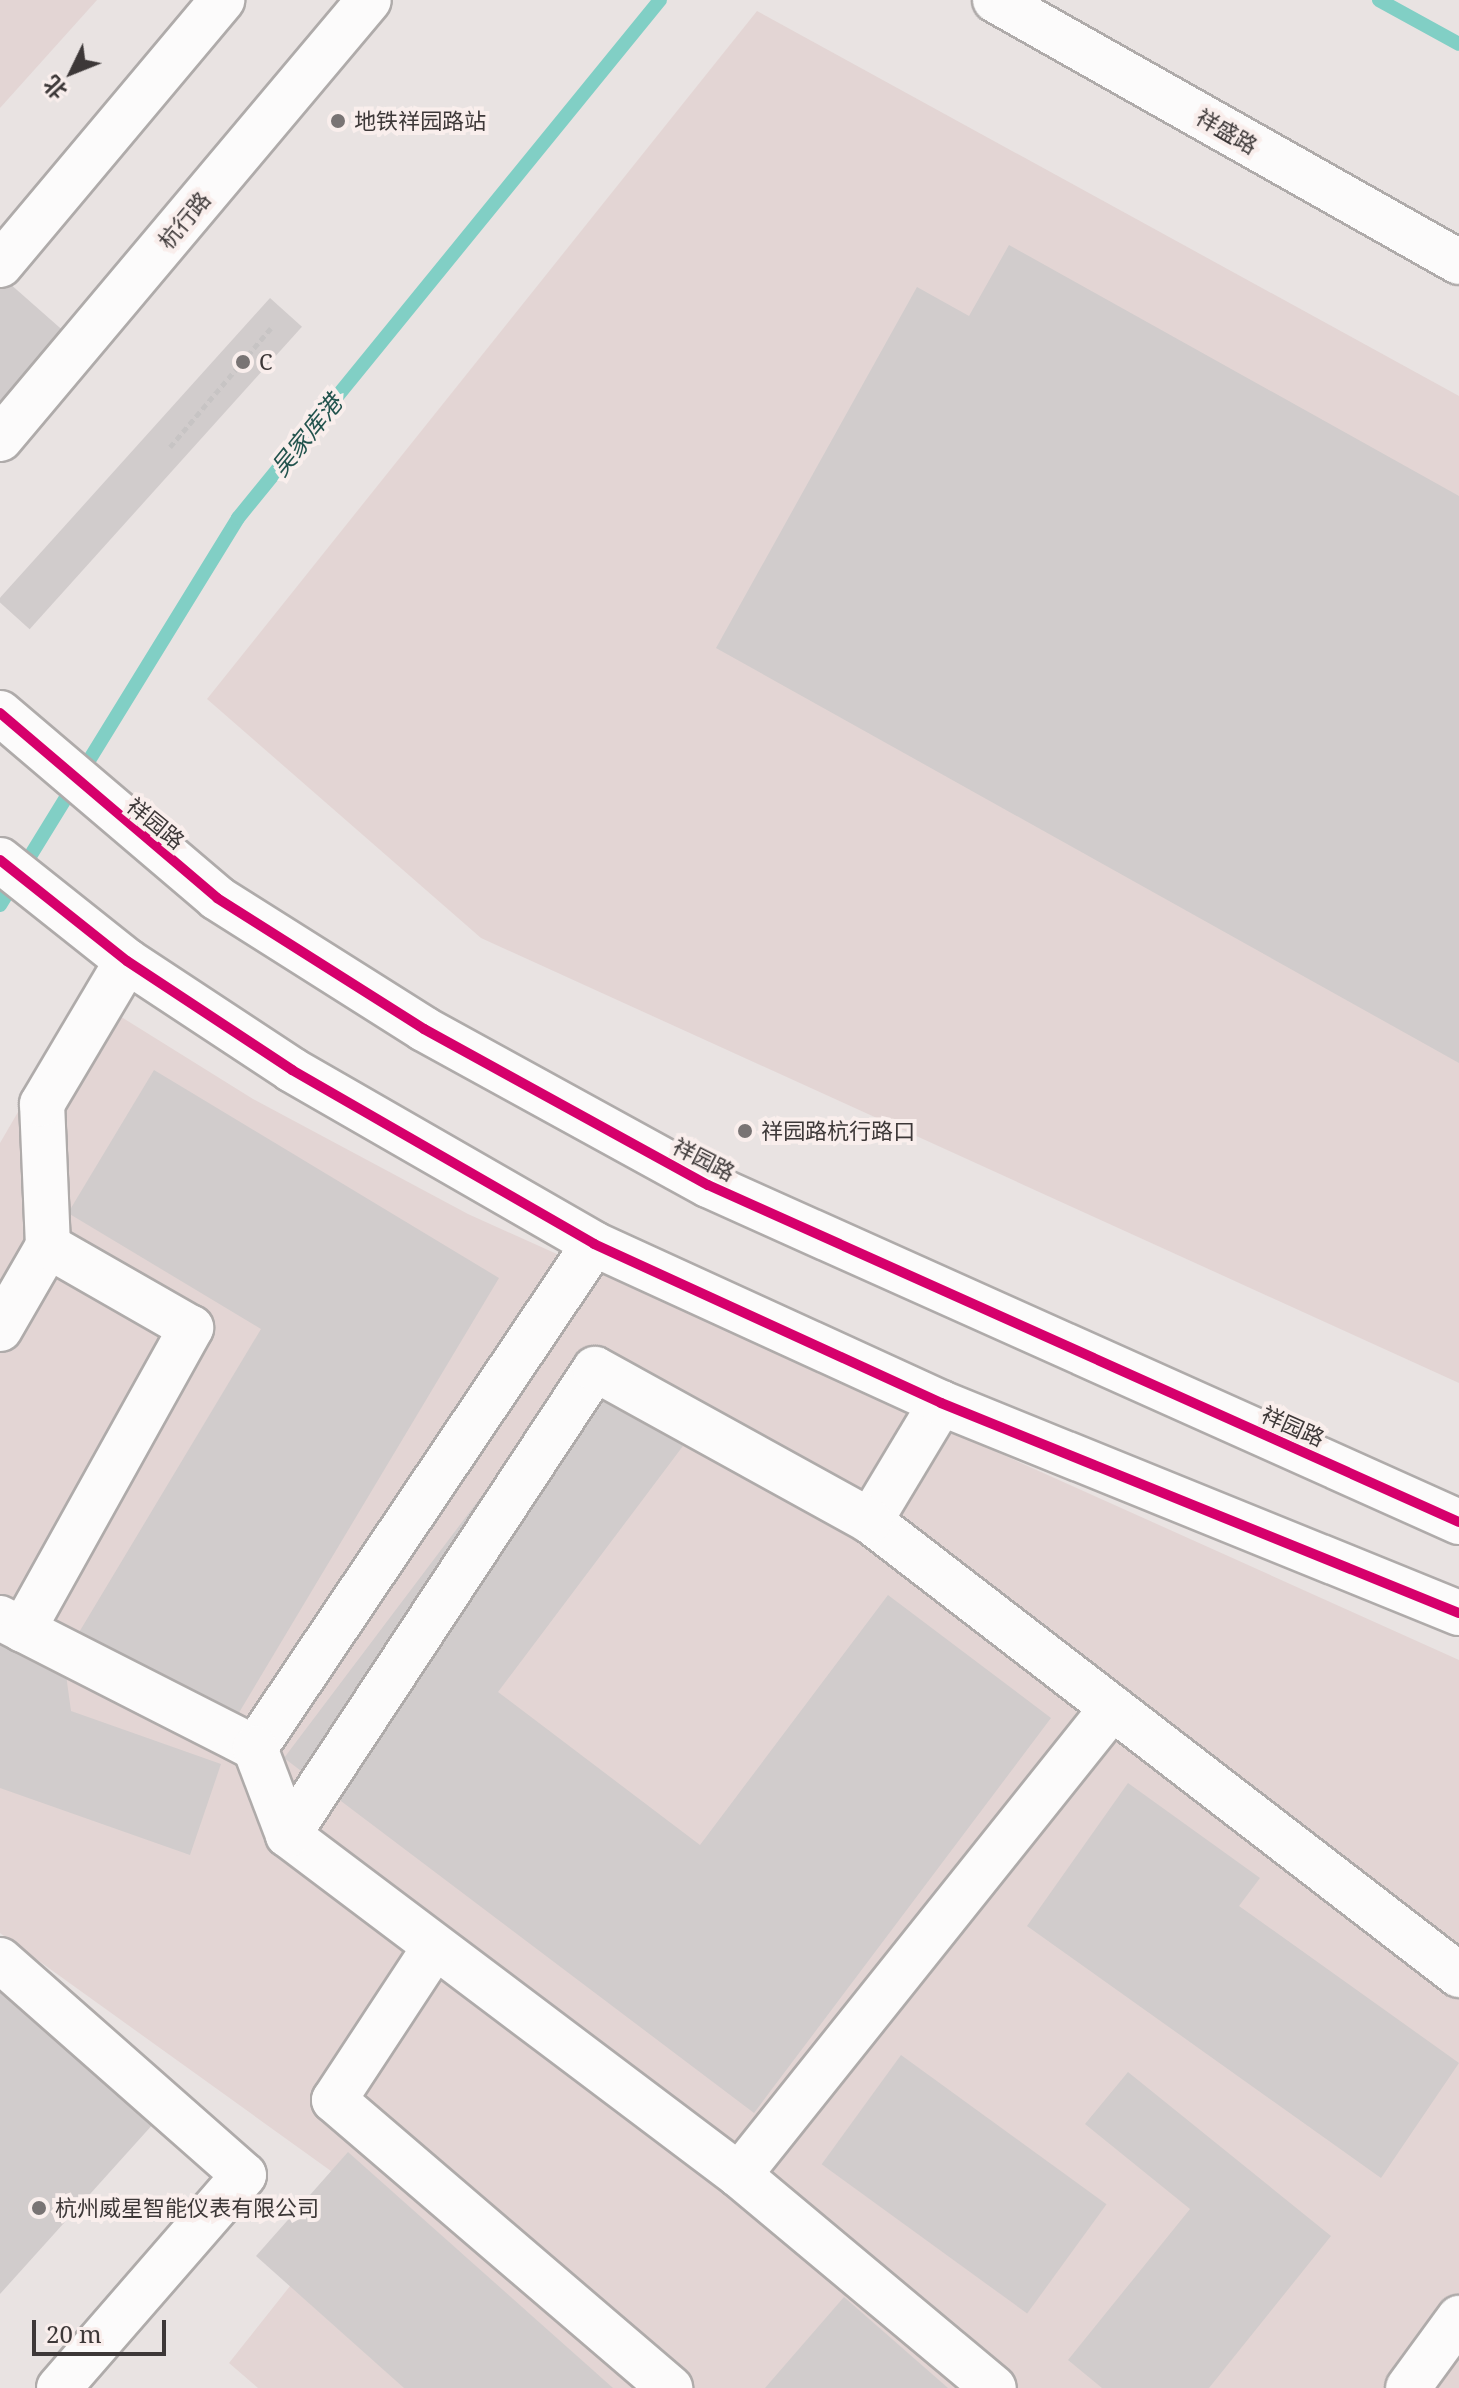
<!DOCTYPE html>
<html>
<head>
<meta charset="utf-8">
<style>
  body { margin:0 }
  #map { position:relative; width:1459px; height:2388px; overflow:hidden; background:#e9e3e2; font-family:"Noto Serif","Noto Sans SC",serif }
  div>[style] { position:absolute }
  [style*='--x'] { left:calc(var(--x)*1px); top:calc(var(--y)*1px); width:calc(var(--w)*1px); rotate:calc(var(--a)*1deg) }
  .built>* { inset:0; background:#e3d5d4 }
  .stream>* { height:14px; margin:-7px; padding:0 7px; transform-origin:7px; border-radius:7px; background:#81cfc5 }
  .building>* { inset:0; background:#d1cccc; transform-origin:0 0 }
  .path>* { height:5px; margin-top:-2.5px; transform-origin:0; background:repeating-linear-gradient(90deg,#c7c4c4 0 6px,transparent 0 10px) }
  .roads { filter:drop-shadow(2px 0 #afabaa) drop-shadow(-2px 0 #afabaa) drop-shadow(0 2px #afabaa) drop-shadow(0 -2px #afabaa) }
  .minor>* { height:44px; margin:-22px; padding:0 22px; transform-origin:22px; border-radius:22px; background:#fcfbfb }
  .major>* { height:44px; margin:-22px; padding:0 22px; transform-origin:22px; border-radius:22px; background:#fcfbfb }
  .cycleway>* { height:10px; margin:-5px; padding:0 5px; transform-origin:5px; border-radius:5px; background:#d6006c }
  .dots>* { width:22px; height:22px; translate:-50% -50%; box-sizing:border-box; border:4px solid #f9eeec; border-radius:50% }
  span { translate:-50% -50%; white-space:nowrap; text-align:center; line-height:1.15; -webkit-text-stroke:8px #f9eeec; paint-order:stroke }
  .poi-label { font-size:22px; color:#3d3838 }
  .left { translate:0 -50%; text-align:left }
  .street-label { font-size:22px; color:#3d3838 }
  .water-label { font-size:24px; color:#22534d; font-style:italic }
  .north { position:absolute; left:32px; top:32px; width:80px; height:80px; -webkit-text-stroke:6px #f9eeec; paint-order:stroke; rotate:227deg; font-size:22px; font-weight:700; line-height:32px; text-align:center; color:#3d3838 }
  .north::after { content:''; display:block; margin:auto; width:28px; height:36px; background:#3d3838; clip-path:polygon(50% 0,100% 100%,50% 72%,0 100%) }
  .scale { position:absolute; left:32px; top:2320px; width:134px; height:36px; box-sizing:border-box; border:4px solid #3d3838; border-top:0; padding-left:10px; font-size:24px; line-height:28px; white-space:nowrap; color:#3d3838; -webkit-text-stroke:6px #f9eeec; paint-order:stroke }
</style>
</head>
<body>
<div id="map">
  <div class="built">
    <div style="clip-path:polygon(0 0,97px 0,0 108px)"></div>
    <div style="clip-path:polygon(757px 11px,1459px 396px,1459px 1383px,481px 938px,207px 699px)"></div>
    <div style="clip-path:polygon(86px 995px,253px 1099px,468px 1214px,1459px 1660px,1459px 2388px,258px 2388px,229px 2363px,363px 2194px,0 1933px,0 1143px)"></div>
  </div>
  <div class="stream">
    <div style="--x:1379;--y:0;--w:91;--a:28.8"></div>
    <div style="--x:0;--y:905;--w:454;--a:-58.4"></div>
    <div style="--x:238;--y:518;--w:668;--a:-50.83"></div>
  </div>
  <div class="building">
    <div style="clip-path:polygon(1009px 245px,1459px 496px,1459px 1063px,716px 648px,917px 287px,969px 316px)"></div>
    <div style="clip-path:polygon(0 275px,93px 357px,0 462px)"></div>
    <div style="left:270px;top:298px;width:43px;height:407px;rotate:42deg"></div>
    <div style="clip-path:polygon(154px 1070px,499px 1278px,228px 1731px,75px 1639px,261px 1329px,68px 1213px)"></div>
    <div style="clip-path:polygon(579px 1367px,683px 1446px,498px 1692px,700px 1845px,888px 1595px,1051px 1718px,754px 2113px,284px 1758px)"></div>
    <div style="clip-path:polygon(0 1638px,64px 1660px,71px 1711px,221px 1764px,190px 1855px,0 1788px)"></div>
    <div style="clip-path:polygon(1128px 1783px,1260px 1878px,1239px 1906px,1459px 2063px,1381px 2178px,1027px 1926px)"></div>
    <div style="clip-path:polygon(0 1983px,154px 2123px,0 2294px)"></div>
    <div style="left:901px;top:2055px;width:254px;height:135px;rotate:36deg"></div>
    <div style="clip-path:polygon(1128px 2072px,1331px 2236px,1209px 2388px,1102px 2388px,1068px 2360px,1190px 2209px,1085px 2124px)"></div>
    <div style="clip-path:polygon(348px 2152px,613px 2388px,404px 2388px,256px 2256px)"></div>
    <div style="clip-path:polygon(844px 2297px,948px 2388px,765px 2388px)"></div>
  </div>
  <div class="path">
    <div style="--x:170;--y:447;--w:156;--a:-49.7"></div>
  </div>
  <div class="roads">
    <div class="minor">
      <div style="--x:995;--y:0;--w:533;--a:29.45"></div>
      <div style="--x:0;--y:1329;--w:96;--a:-60"></div>
      <div style="--x:48;--y:1246;--w:142;--a:-92.4"></div>
      <div style="--x:42;--y:1104;--w:166;--a:-59.3"></div>
      <div style="--x:941;--y:1403;--w:138;--a:121"></div>
      <div style="--x:870;--y:1521;--w:744;--a:37.62"></div>
      <div style="--x:0;--y:1618;--w:286;--a:27"></div>
      <div style="--x:255;--y:1748;--w:607;--a:-56.07"></div>
      <div style="--x:23;--y:1630;--w:346;--a:-60.9"></div>
      <div style="--x:191;--y:1328;--w:165;--a:-150.2"></div>
      <div style="--x:255;--y:1748;--w:93;--a:69.2"></div>
      <div style="--x:288;--y:1835;--w:565;--a:37.01"></div>
      <div style="--x:739;--y:2175;--w:332;--a:39.9"></div>
      <div style="--x:288;--y:1835;--w:558;--a:-56.62"></div>
      <div style="--x:595;--y:1369;--w:314;--a:28.9"></div>
      <div style="--x:434;--y:1948;--w:182;--a:123.3"></div>
      <div style="--x:334;--y:2100;--w:443;--a:40.6"></div>
      <div style="--x:0;--y:1960;--w:325;--a:41.4"></div>
      <div style="--x:244;--y:2175;--w:282;--a:131"></div>
      <div style="--x:739;--y:2175;--w:598;--a:-51.39"></div>
      <div style="--x:1408;--y:2388;--w:87;--a:-53.9"></div>
    </div>
    <div class="major">
      <div style="--x:0;--y:265;--w:346;--a:-50"></div>
      <div style="--x:0;--y:439;--w:573;--a:-49.95"></div>
      <div style="--x:0;--y:713;--w:285;--a:40.4"></div>
      <div style="--x:217;--y:898;--w:245;--a:32.3"></div>
      <div style="--x:424;--y:1029;--w:324;--a:28.8"></div>
      <div style="--x:708;--y:1185;--w:823;--a:24.17"></div>
      <div style="--x:0;--y:860;--w:162;--a:38.5"></div>
      <div style="--x:127;--y:961;--w:198;--a:33.4"></div>
      <div style="--x:292;--y:1070;--w:349;--a:29.9"></div>
      <div style="--x:594;--y:1244;--w:382;--a:24.6"></div>
      <div style="--x:941;--y:1403;--w:559;--a:22.07"></div>
    </div>
  </div>
  <div class="cycleway">
    <div style="--x:0;--y:713;--w:285;--a:40.4"></div>
    <div style="--x:217;--y:898;--w:245;--a:32.3"></div>
    <div style="--x:424;--y:1029;--w:324;--a:28.8"></div>
    <div style="--x:708;--y:1185;--w:823;--a:24.17"></div>
    <div style="--x:0;--y:860;--w:162;--a:38.5"></div>
    <div style="--x:127;--y:961;--w:198;--a:33.4"></div>
    <div style="--x:292;--y:1070;--w:349;--a:29.9"></div>
    <div style="--x:594;--y:1244;--w:382;--a:24.6"></div>
    <div style="--x:941;--y:1403;--w:559;--a:22.07"></div>
  </div>
  <div class="dots">
    <div style="left:338px;top:121px;background:#797474"></div>
    <div style="left:243px;top:362px;background:#797474"></div>
    <div style="left:745px;top:1131px;background:#797474"></div>
    <div style="left:39px;top:2208px;background:#797474"></div>
  </div>
  <div class="poi-label">
    <span class="left" style="left:354px;top:121px">地铁祥园路站</span>
    <span class="left" style="left:259px;top:362px">C</span>
    <span class="left" style="left:761px;top:1131px">祥园路杭行路口</span>
    <span class="left" style="left:55px;top:2208px">杭州威星智能仪表有限公司</span>
  </div>
  <div class="street-label">
    <span style="left:1227px;top:131px;rotate:30deg">祥盛路</span>
    <span style="left:184px;top:220px;rotate:-50deg">杭行路</span>
    <span style="left:156px;top:823px;rotate:39deg">祥园路</span>
    <span style="left:704px;top:1159px;rotate:27deg">祥园路</span>
    <span style="left:1293px;top:1426px;rotate:24deg">祥园路</span>
  </div>
  <div class="water-label">
    <span style="left:306px;top:435px;rotate:-51deg">吴家库港</span>
  </div>
  <div class="north">北</div>
  <div class="scale">20 m</div>
</div>
</body>
</html>
